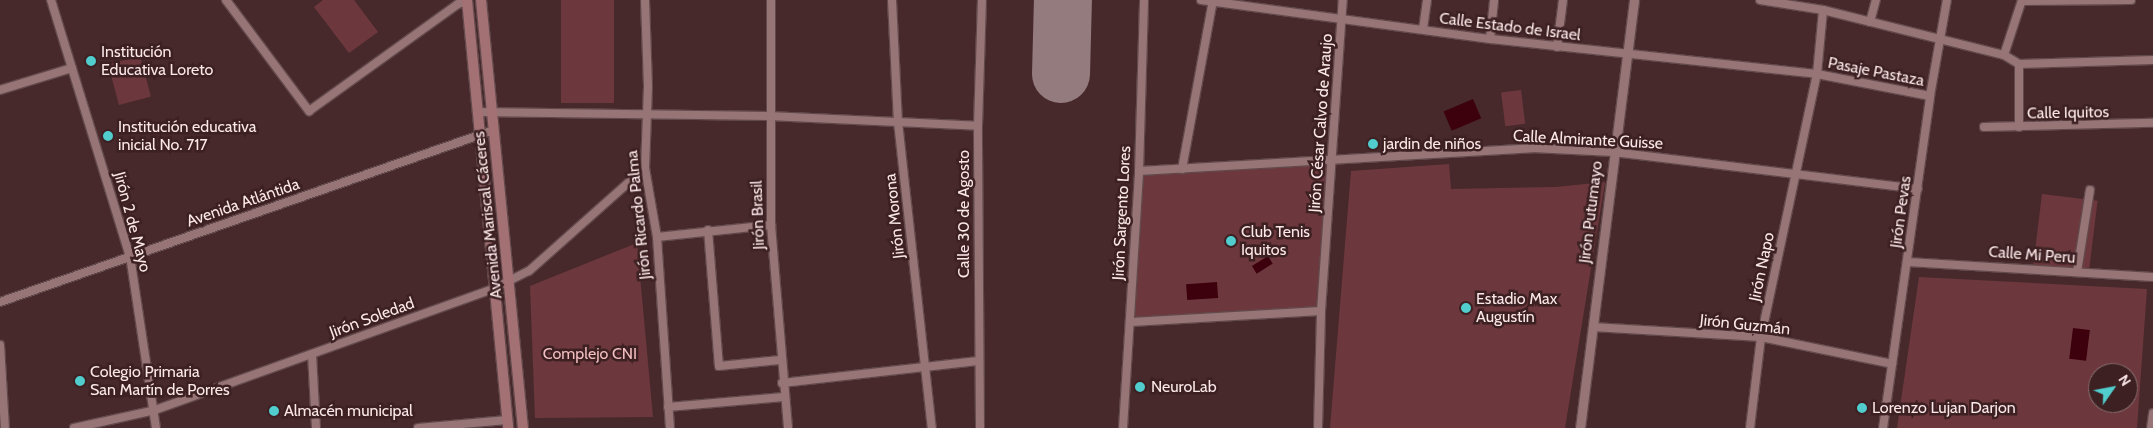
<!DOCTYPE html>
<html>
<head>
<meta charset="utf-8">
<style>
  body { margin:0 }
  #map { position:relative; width:2153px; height:428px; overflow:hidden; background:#47292c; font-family:Cabin,sans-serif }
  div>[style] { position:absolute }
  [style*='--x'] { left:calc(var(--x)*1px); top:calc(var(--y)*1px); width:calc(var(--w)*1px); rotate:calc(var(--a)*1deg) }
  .green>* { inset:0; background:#6d383d; transform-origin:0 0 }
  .water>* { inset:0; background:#3d000d; transform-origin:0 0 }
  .runway>* { height:58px; margin:-29px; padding:0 29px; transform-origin:29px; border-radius:29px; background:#947b7d }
  .roads { filter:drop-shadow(1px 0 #62494b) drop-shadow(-1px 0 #62494b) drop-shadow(0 1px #62494b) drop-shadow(0 -1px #62494b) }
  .minor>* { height:8px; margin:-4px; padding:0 4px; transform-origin:4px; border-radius:4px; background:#977476 }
  .tertiary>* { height:9px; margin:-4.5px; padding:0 4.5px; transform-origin:4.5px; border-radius:4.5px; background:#977476 }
  .secondary>* { height:10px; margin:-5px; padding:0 5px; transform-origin:5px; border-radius:5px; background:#a37074 }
  .dots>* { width:14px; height:14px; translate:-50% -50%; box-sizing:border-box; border:2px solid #3c2022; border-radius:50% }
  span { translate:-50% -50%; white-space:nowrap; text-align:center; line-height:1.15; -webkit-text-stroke:5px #3c2022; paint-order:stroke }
  .street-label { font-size:16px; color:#fbe7e8 }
  .poi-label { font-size:16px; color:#fbe7e8 }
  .left { translate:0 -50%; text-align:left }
  .park-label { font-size:16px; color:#f3bfc1 }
  .north { position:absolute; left:2088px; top:363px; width:50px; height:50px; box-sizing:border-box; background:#3c2022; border:1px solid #887071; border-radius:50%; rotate:57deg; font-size:14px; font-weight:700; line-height:20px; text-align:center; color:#fbe7e8 }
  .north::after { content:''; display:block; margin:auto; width:18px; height:22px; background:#52cdcd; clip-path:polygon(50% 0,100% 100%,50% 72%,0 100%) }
</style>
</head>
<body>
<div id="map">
  <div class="green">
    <div style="clip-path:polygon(323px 0,354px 0,378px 32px,349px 53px,314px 7px)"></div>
    <div style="left:561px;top:0;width:53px;height:103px"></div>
    <div style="left:140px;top:56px;width:42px;height:33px;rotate:75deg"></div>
    <div style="left:1521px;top:90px;width:34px;height:20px;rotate:83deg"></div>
    <div style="clip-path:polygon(1334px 160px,1321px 311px,1131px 322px,1139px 171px)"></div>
    <div style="clip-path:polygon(1449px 164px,1451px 189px,1556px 187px,1605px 182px,1565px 428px,1330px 428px,1351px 171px)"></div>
    <div style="left:2042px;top:194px;width:56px;height:71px;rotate:7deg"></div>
    <div style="clip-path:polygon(637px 243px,653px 417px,535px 418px,530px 286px)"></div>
    <div style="clip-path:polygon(evenodd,1919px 277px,2147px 289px,2137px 428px,1897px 428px,1919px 277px,2098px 373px,2128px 373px,2128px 403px,2098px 403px,2098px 373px)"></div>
  </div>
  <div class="water">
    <div style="left:1473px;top:99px;width:21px;height:32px;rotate:67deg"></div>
    <div style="left:1268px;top:256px;width:9px;height:19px;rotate:58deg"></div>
    <div style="left:1217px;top:282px;width:16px;height:31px;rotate:86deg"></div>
    <div style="left:2073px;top:328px;width:17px;height:31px;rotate:7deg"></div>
  </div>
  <div class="runway">
    <div style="--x:1061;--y:74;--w:74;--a:-88.5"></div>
  </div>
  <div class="roads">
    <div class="minor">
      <div style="--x:51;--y:0;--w:268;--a:72.9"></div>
      <div style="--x:130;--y:256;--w:174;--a:81.4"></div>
      <div style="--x:226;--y:0;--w:139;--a:53.2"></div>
      <div style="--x:309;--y:111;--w:183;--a:-35.7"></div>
      <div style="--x:458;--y:4;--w:9;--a:-18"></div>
      <div style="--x:645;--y:0;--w:87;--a:88"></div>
      <div style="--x:648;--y:87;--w:81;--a:92.1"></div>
      <div style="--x:645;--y:168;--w:70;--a:80.1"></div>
      <div style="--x:657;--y:237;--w:191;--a:86.1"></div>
      <div style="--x:771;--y:0;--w:225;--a:90"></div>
      <div style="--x:771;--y:225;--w:204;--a:85.2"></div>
      <div style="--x:892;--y:0;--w:122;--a:87.2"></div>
      <div style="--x:898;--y:122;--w:308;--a:83.7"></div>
      <div style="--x:1201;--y:0;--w:292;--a:7.7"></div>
      <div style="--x:1490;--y:39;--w:329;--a:6.1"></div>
      <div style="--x:1817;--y:74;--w:115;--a:11"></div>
      <div style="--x:1760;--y:0;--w:64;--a:9"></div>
      <div style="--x:1823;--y:10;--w:187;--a:14"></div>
      <div style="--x:2004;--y:55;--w:17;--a:31"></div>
      <div style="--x:2019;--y:64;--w:134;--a:-1.7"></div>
      <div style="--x:2022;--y:1;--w:109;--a:-0.5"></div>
      <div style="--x:1870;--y:22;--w:23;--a:-75"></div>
      <div style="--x:1423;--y:29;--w:29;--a:-82"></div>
      <div style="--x:1490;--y:39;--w:39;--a:-84"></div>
      <div style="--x:1557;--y:47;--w:47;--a:-82.7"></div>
      <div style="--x:2004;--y:55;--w:58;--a:-71.9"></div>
      <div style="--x:0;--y:90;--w:75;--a:-17"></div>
      <div style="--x:478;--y:112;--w:291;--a:0.8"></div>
      <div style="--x:769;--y:116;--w:209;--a:2.7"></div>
      <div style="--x:1984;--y:127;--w:169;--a:-1.4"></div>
      <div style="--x:2019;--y:127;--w:63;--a:-90"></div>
      <div style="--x:1182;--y:169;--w:172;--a:-79.6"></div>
      <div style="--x:1139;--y:171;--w:394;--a:-3.3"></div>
      <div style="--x:1532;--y:148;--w:81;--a:2.8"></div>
      <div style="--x:1613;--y:152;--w:307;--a:6.9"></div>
      <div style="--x:708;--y:230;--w:136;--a:85.4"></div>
      <div style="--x:719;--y:366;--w:61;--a:-5.6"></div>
      <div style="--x:657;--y:237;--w:115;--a:-6"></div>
      <div style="--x:1908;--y:262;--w:245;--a:3.5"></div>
      <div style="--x:2077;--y:272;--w:83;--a:-81"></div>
      <div style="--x:0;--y:302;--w:523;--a:-19.2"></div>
      <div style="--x:1131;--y:322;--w:190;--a:-3.3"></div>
      <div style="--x:1593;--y:327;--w:168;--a:3.4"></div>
      <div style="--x:1761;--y:337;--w:134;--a:11.6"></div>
      <div style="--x:0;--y:345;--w:83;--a:86.6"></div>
      <div style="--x:312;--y:354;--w:74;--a:86.9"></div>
      <div style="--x:782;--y:383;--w:197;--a:-6.4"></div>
      <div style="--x:668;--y:407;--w:116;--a:-4.9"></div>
      <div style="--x:74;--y:428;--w:83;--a:-12.5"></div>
      <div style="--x:155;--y:410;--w:361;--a:-19.7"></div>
      <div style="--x:495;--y:288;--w:38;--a:-27"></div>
      <div style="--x:529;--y:271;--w:155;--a:-41.6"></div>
      <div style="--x:418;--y:428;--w:89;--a:-5.1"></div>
      <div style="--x:980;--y:428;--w:302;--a:-90.4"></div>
      <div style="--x:978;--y:126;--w:126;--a:-88.2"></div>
      <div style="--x:1123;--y:428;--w:257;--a:-86.4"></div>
      <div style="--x:1139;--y:171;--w:171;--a:-88.3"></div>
      <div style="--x:1318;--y:428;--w:117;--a:-88.5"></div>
      <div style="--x:1321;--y:311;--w:312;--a:-86"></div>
      <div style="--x:1750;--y:428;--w:92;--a:-83.1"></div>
      <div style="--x:1761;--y:337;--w:269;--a:-78"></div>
      <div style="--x:1817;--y:74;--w:64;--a:-84.6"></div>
      <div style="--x:1883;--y:428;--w:335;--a:-81.9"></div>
      <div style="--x:1930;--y:96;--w:97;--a:-80"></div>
      <div style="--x:2151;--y:428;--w:15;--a:-82"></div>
    </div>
    <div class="tertiary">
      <div style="--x:1580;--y:428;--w:431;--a:-82.8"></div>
    </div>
    <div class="secondary">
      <div style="--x:467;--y:0;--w:430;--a:84.5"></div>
      <div style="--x:481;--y:0;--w:430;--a:84.4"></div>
    </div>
  </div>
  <div class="dots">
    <div style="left:91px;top:61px;background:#52cdcd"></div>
    <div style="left:108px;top:136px;background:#52cdcd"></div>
    <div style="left:1373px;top:144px;background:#52cdcd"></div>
    <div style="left:1231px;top:241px;background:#52cdcd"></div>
    <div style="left:1466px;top:308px;background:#52cdcd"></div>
    <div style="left:80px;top:381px;background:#52cdcd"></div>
    <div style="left:1140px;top:387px;background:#52cdcd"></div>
    <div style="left:1862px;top:408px;background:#52cdcd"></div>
    <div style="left:274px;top:411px;background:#52cdcd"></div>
  </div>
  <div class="street-label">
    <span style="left:1510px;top:27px;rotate:7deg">Calle Estado de Israel</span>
    <span style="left:1876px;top:72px;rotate:11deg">Pasaje Pastaza</span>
    <span style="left:2068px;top:113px;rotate:-1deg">Calle Iquitos</span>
    <span style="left:1321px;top:123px;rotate:-86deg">Jirón César Calvo de Araujo</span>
    <span style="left:1588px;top:140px;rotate:3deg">Calle Almirante Guisse</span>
    <span style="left:243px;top:203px;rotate:-19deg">Avenida Atlántida</span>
    <span style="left:1591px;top:212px;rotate:-83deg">Jirón Putumayo</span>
    <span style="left:1901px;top:212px;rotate:-82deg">Jirón Pevas</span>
    <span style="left:1122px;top:213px;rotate:-87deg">Jirón Sargento Lores</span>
    <span style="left:964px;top:214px;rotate:-90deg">Calle 30 de Agosto</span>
    <span style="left:488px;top:215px;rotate:-96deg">Avenida Mariscal Cáceres</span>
    <span style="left:639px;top:215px;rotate:-96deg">Jirón Ricardo Palma</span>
    <span style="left:758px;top:215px;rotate:-92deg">Jirón Brasil</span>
    <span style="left:895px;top:216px;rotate:-96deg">Jirón Morona</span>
    <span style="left:132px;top:222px;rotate:75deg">Jirón 2 de Mayo</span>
    <span style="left:2032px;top:255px;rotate:4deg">Calle Mi Peru</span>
    <span style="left:1762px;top:267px;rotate:-78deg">Jirón Napo</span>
    <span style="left:372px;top:318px;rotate:-20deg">Jirón Soledad</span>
    <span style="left:1745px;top:325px;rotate:6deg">Jirón Guzmán</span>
  </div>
  <div class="poi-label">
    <span class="left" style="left:101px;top:61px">Institución<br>Educativa Loreto</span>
    <span class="left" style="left:118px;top:136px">Institución educativa<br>inicial No. 717</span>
    <span class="left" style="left:1383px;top:144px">jardin de niños</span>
    <span class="left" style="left:1241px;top:241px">Club Tenis<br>Iquitos</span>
    <span class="left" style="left:1476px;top:308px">Estadio Max<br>Augustín</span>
    <span class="left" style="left:90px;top:381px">Colegio Primaria<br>San Martín de Porres</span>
    <span class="left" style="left:1151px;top:387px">NeuroLab</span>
    <span class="left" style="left:1872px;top:408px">Lorenzo Lujan Darjon</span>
    <span class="left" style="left:284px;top:411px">Almacén municipal</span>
  </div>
  <div class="park-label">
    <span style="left:590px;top:354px">Complejo CNI</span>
  </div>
  <div class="north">N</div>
</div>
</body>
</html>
